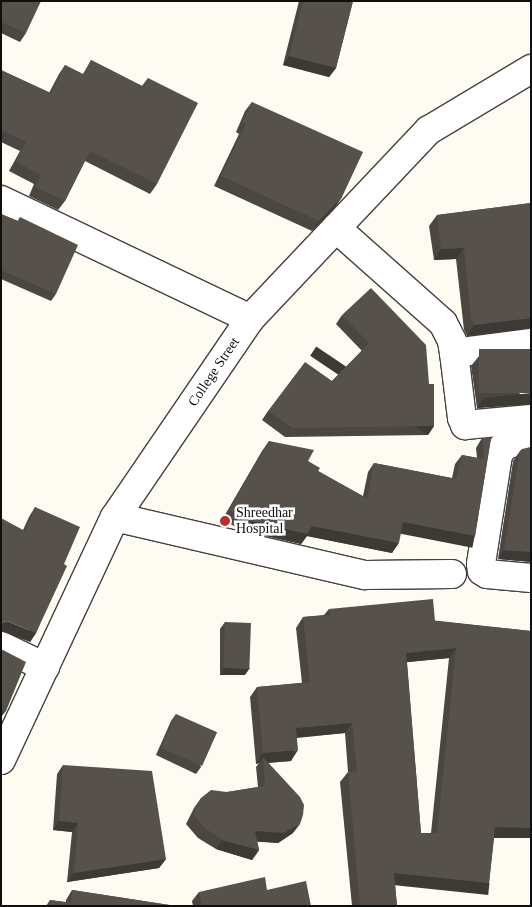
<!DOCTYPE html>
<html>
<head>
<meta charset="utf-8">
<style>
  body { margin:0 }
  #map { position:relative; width:532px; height:907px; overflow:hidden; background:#fefcf2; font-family:"Times New Roman",serif }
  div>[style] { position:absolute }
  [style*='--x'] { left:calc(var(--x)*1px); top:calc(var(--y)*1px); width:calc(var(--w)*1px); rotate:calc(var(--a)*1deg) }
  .roads { filter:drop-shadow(1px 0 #424242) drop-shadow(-1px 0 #424242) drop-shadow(0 1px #424242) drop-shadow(0 -1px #424242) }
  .minor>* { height:28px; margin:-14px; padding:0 14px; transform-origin:14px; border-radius:14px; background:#fff }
  .wall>* { inset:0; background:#4b4641 }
  .shaded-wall>* { inset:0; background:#3d3935; transform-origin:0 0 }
  .building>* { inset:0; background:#57514c; transform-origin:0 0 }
  .dots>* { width:14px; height:14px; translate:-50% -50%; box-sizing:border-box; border:2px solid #fff; border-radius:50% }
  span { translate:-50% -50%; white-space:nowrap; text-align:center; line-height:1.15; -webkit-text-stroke:5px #fff; paint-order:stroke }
  .street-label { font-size:14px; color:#0f0f0f }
  .poi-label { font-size:14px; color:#0f0f0f }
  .left { translate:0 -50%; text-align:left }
  .frame { position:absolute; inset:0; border:2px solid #0f0f0f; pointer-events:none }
</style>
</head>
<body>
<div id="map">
  <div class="roads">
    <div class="minor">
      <div style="--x:1;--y:200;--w:276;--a:25.5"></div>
      <div style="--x:336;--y:228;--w:143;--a:41.6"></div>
      <div style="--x:443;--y:323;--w:20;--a:63"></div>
      <div style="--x:452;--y:341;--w:12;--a:81"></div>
      <div style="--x:454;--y:353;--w:78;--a:-7.4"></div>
      <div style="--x:454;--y:353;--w:65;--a:83"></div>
      <div style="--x:462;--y:418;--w:8;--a:67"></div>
      <div style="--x:465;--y:425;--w:66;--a:-5.2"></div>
      <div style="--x:531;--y:440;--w:20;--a:171"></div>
      <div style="--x:511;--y:443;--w:9;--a:153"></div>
      <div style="--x:503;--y:447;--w:9;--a:122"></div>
      <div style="--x:498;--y:455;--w:110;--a:98.9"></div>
      <div style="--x:481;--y:564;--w:7;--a:82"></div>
      <div style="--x:482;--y:571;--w:6;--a:31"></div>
      <div style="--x:487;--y:574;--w:44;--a:5.2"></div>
      <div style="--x:115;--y:517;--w:257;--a:13.1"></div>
      <div style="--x:365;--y:575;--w:87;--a:-0.7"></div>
      <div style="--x:1;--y:646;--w:49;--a:25.5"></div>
      <div style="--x:1;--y:760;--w:268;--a:-64.9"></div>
      <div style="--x:115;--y:517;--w:240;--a:-55.7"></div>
      <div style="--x:250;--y:319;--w:260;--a:-46.6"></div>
      <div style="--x:429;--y:130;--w:119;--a:-30.9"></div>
    </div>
  </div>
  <div class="wall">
    <div style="clip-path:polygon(1px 1px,26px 33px,20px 42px,1px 33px)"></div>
    <div style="clip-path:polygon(299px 1px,353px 1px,336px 68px,329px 77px,283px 65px)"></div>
    <div style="clip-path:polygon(91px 60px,142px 86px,148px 78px,157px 184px,150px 194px,85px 161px,65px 201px,58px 210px,29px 196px,34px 184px,9px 171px,20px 151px,1px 142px,1px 70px,49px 93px,59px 74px,65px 65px,83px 74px)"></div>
    <div style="clip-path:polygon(252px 102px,342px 197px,335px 207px,312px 231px,214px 186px,239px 134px,236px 132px,245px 111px)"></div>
    <div style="clip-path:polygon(531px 203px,531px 328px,467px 336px,464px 330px,456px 259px,434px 260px,429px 226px,437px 215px)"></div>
    <div style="clip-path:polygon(1px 214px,18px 221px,20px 217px,56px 294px,51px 301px,1px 279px)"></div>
    <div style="clip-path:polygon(342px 315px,429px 384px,434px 426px,428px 435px,285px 437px,262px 420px,268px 411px,332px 381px,362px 351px,336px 324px)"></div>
    <div style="clip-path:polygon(479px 356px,531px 404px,477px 408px,471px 366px)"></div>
    <div style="clip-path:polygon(482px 438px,491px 438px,475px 536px,468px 546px,401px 533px,392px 553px,307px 536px,301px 544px,244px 531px,222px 520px,262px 451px,269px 441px,308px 461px,318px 471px,363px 496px,368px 472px,374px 463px,452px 478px,455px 464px,462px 455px,477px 458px,476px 448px)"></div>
    <div style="clip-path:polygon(531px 447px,531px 562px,498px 559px,513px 461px,520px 451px)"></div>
    <div style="clip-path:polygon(35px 507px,64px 564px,36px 633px,30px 642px,23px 530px,29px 517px)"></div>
    <div style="clip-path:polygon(evenodd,329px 609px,531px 631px,531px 867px,530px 838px,494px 838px,489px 883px,481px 893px,395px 884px,397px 906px,352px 906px,340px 782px,348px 772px,345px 733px,297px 738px,291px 761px,268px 763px,293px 833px,278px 843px,257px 841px,259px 850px,252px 860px,216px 849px,198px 838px,186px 824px,194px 808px,201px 798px,227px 792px,258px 787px,256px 767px,259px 763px,256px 764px,250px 697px,257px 687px,302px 683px,296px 628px,303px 617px,324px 615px,329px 609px,449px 658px,431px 833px,421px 833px,407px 662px,449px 658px)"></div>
    <div style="clip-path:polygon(225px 622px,245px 675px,220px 675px,220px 629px)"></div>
    <div style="clip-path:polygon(1px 649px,6px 711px,1px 717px)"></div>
    <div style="clip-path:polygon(176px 714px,201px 767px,196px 774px,156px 755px,171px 721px)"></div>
    <div style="clip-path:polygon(63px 765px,166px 859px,159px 868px,67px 882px,72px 832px,53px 830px,57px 774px)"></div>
    <div style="clip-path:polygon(72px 890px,176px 906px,46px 906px,50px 900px,66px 902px,66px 900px)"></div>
    <div style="clip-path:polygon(267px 890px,311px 906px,193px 906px,192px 901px,199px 892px)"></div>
  </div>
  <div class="shaded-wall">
    <div style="clip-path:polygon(289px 56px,336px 68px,329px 77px,283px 65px)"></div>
    <div style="clip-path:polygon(342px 197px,335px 207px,312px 231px,319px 221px)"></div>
    <div style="clip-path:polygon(464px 248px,456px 259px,434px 260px,441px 249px)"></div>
    <div style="clip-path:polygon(531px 318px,531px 328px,467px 336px,474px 325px)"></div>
    <div style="clip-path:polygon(531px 393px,531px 404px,477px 408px,484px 398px)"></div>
    <div style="left:434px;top:426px;width:11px;height:142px;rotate:124deg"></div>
    <div style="clip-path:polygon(251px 521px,312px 526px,399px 543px,392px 553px,307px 536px,301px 544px,244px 531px)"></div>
    <div style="left:403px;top:522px;width:73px;height:12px;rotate:11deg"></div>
    <div style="clip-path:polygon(504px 550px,531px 552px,531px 562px,498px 559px)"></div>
    <div style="clip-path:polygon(7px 621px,36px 633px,30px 642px,1px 631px,1px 623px)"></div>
    <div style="clip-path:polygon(456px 648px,449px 658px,399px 663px,406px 653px)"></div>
    <div style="clip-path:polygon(225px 668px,250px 668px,245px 675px,220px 675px)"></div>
    <div style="clip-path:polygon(352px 723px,345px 733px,289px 738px,296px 728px)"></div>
    <div style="clip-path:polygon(298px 750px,291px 761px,263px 763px,263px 757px,259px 763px,256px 764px,263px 753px)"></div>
    <div style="clip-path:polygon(59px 821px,78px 823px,72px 832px,53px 830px)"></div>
    <div style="clip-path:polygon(300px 824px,293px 833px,278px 843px,248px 841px,255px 831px)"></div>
    <div style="clip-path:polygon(495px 827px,531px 828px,531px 837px,530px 838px,487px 838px)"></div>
    <div style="clip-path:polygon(222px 840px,259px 850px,252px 860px,216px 849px)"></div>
    <div style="clip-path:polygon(166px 859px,159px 868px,67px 882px,74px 873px)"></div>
    <div style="left:394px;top:873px;width:96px;height:12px;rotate:6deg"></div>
  </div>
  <div class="building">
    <div style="clip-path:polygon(1px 1px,41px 1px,26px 33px,1px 22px)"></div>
    <div style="clip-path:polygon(303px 1px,353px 1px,336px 68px,289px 56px)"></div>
    <div style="clip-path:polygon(91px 60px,144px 87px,148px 78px,198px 103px,157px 184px,90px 151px,65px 201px,35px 187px,41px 175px,16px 162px,26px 142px,1px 130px,1px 70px,51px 93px,65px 65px,84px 75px)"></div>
    <div style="clip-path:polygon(252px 102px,363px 152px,342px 197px,319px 221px,221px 176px,246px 124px,242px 123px)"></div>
    <div style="clip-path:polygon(531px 203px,531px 318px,474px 325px,471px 319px,464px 248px,441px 249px,437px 215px)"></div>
    <div style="clip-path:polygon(1px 214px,18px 221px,20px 217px,78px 245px,56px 294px,1px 270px)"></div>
    <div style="clip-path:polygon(371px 288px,426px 345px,429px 384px,434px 384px,434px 426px,292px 428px,268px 411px,305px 362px,332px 381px,369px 343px,342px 315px)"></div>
    <div style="left:531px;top:349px;width:44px;height:52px;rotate:90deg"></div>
    <div style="clip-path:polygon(482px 438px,491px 438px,475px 536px,403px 522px,399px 543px,312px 526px,307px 534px,251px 521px,229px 510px,269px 441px,314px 450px,308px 461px,320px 468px,318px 471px,367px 499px,374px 463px,456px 479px,462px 455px,484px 459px)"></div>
    <div style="clip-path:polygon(531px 447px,531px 552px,504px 550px,520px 451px,522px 449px)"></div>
    <div style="clip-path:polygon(35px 507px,80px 527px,64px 564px,67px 566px,36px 633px,7px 621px,1px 623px,1px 518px,25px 531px)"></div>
    <div style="clip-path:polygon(evenodd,433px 599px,435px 621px,531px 631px,531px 828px,495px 827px,489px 883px,394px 873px,397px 906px,360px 906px,348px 772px,357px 771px,352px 723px,296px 728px,298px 750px,263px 753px,257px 687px,310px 682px,303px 617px,330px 615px,329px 609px,433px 599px,456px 648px,437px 833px,421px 833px,406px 653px,456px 648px)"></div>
    <div style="left:225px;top:622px;width:26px;height:46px;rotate:2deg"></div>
    <div style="clip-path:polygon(1px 649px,26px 662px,6px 711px,1px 709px)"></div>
    <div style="left:176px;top:714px;width:45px;height:37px;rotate:24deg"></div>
    <div style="clip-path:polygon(263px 757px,300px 797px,304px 805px,303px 815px,300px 824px,284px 833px,255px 831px,259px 850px,222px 840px,205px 828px,193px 814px,201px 798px,211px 790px,227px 792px,265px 786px)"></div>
    <div style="clip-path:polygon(63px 765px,152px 771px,166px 859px,74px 873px,78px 823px,59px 821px)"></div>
    <div style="clip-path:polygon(265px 877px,267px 890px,306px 881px,311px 906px,202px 906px,199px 892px)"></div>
    <div style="clip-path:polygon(72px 890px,176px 906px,49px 906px,50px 900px,71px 903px)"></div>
  </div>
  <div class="dots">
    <div style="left:225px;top:521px;background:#b82f2e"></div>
  </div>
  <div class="street-label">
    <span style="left:214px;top:372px;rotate:-56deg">College Street</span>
  </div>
  <div class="poi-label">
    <span class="left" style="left:236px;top:521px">Shreedhar<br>Hospital</span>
  </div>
  <div class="frame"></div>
</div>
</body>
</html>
